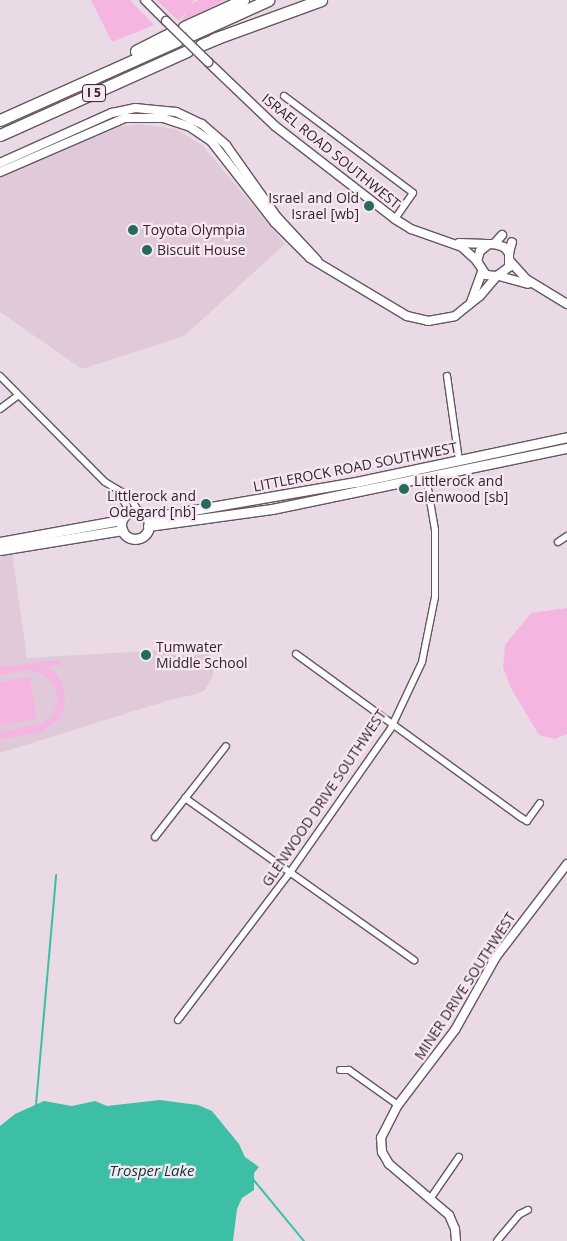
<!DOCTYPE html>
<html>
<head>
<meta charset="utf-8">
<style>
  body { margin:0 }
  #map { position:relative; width:567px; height:1241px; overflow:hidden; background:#eadae5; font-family:"Open Sans",sans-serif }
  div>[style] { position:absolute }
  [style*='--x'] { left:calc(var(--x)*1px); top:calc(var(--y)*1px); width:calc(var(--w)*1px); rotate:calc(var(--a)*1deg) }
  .built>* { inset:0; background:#e0c9d8 }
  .green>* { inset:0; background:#f4b5e0 }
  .water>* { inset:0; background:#3dbfa6 }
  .stream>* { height:2px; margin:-1px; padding:0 1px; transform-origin:1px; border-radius:1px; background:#3dbfa6 }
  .roads { filter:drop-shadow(1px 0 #645760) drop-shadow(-1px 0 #645760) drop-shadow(0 1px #645760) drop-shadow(0 -1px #645760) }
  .minor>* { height:6px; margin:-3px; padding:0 3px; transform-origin:3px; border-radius:3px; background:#fff }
  .tertiary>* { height:8px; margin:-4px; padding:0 4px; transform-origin:4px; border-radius:4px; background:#fff }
  .secondary>* { height:9px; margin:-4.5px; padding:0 4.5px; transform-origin:4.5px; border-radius:4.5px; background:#fff }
  .secondary>.ring { margin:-4.5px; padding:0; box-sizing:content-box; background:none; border:9px solid #fff; border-radius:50% }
  .motorway>* { height:11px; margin:-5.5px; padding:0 5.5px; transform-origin:5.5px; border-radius:5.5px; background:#fff }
  .bridges { filter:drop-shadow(1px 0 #645760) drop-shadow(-1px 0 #645760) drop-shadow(0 1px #645760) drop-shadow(0 -1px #645760) }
  .tertiary-bridge>* { height:8px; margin:-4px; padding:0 4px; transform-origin:4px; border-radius:4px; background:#fff }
  .dots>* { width:14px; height:14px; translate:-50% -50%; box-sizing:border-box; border:2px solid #f8e7f2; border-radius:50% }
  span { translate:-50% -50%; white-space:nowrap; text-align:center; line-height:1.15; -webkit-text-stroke:4.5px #f8e7f2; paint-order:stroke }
  .shield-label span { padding:1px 4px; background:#f8e7f2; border:1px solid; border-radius:4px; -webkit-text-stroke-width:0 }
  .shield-label { font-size:12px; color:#2d272b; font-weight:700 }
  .street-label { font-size:14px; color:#2d272b }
  .poi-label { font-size:14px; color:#2d272b }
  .right { translate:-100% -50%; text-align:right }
  .left { translate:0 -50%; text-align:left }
  .water-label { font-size:15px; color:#003b31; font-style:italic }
</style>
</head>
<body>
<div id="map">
  <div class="built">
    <div style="clip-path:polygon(139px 124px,176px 129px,203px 146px,285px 244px,184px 336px,82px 369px,0 312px,0 176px,119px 127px)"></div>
    <div style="clip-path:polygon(12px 553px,27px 658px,199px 648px,207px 651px,213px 661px,213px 677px,204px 691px,196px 694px,166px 701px,0 753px,0 555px)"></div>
  </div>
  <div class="green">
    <div style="clip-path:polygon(91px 0,130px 0,154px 25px,112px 42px)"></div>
    <div style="clip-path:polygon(156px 0,194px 0,179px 21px)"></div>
    <div style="clip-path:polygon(198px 0,226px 0,181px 22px,190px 5px)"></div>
    <div style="clip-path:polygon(567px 608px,567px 734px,555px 739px,539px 735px,512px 690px,503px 668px,505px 645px,531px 613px)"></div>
    <div style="clip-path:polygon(60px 660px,61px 665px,48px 667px,57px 675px,64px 689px,65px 705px,59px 719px,41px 732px,0 739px,0 732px,44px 723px,54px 713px,58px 698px,53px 683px,41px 673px,28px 670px,0 675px,0 667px)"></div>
    <div style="clip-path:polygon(30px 677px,37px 719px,0 725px,0 682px)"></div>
  </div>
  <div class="water">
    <div style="clip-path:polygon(160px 1100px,198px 1105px,212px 1111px,239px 1144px,245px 1157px,259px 1167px,254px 1173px,254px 1190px,242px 1198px,237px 1209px,233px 1241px,0 1241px,0 1126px,15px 1114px,44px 1101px,72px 1106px,95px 1101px,107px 1106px)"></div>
  </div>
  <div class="stream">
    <div style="--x:36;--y:1105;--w:231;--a:-85"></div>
    <div style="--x:252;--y:1178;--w:82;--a:50.5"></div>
  </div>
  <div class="roads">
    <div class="minor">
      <div style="--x:284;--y:96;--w:161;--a:36.9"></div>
      <div style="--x:413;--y:193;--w:32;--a:125"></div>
      <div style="--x:0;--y:376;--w:149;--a:45.3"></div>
      <div style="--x:105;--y:482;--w:29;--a:31"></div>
      <div style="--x:130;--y:497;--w:16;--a:60"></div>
      <div style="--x:447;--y:376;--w:85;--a:81.9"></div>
      <div style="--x:0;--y:409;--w:21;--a:-37"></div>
      <div style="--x:119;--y:493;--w:16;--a:60"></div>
      <div style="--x:127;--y:507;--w:9;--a:111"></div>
      <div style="--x:558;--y:542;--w:11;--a:-34"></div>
      <div style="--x:296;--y:654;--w:279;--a:36"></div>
      <div style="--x:522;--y:818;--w:6;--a:31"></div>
      <div style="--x:527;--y:821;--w:22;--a:-54"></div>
      <div style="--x:185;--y:798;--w:281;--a:35.3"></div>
      <div style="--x:155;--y:837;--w:115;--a:-52"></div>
      <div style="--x:178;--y:1020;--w:187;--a:-52.8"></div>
      <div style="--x:291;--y:871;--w:174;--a:-55"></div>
      <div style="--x:391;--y:728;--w:73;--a:-64.8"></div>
      <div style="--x:422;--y:662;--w:66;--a:-78.7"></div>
      <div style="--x:435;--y:597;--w:67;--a:-90"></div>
      <div style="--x:435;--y:530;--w:54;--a:-99.6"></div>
      <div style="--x:340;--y:1070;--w:9;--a:0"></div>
      <div style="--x:349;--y:1070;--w:60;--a:35.5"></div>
      <div style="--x:430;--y:1199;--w:51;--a:-55.4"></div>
      <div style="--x:497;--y:1241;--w:35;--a:-50"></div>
      <div style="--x:520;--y:1214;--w:9;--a:-27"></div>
    </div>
    <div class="tertiary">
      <div style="--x:145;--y:0;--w:30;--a:45"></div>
      <div style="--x:208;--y:62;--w:93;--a:43.7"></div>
      <div style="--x:275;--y:126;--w:152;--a:37.8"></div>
      <div style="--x:395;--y:219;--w:19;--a:32"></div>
      <div style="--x:411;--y:229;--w:54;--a:19.4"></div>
      <div style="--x:462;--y:247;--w:21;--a:43"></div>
      <div style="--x:0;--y:163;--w:123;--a:-24.1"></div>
      <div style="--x:112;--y:113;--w:24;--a:-12"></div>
      <div style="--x:135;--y:108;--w:41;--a:5.6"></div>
      <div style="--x:176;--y:112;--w:29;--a:25"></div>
      <div style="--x:202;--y:124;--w:32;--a:41"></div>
      <div style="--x:226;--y:145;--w:88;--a:54.7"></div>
      <div style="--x:277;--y:217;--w:59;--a:47.1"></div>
      <div style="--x:0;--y:172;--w:136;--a:-23.4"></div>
      <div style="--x:125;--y:118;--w:38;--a:0"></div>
      <div style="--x:163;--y:118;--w:28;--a:18"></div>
      <div style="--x:190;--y:127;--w:25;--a:34"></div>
      <div style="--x:211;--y:141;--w:104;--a:52"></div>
      <div style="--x:275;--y:223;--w:49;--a:45"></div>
      <div style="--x:310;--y:258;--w:113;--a:30.9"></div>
      <div style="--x:407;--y:316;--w:22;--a:13"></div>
      <div style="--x:428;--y:321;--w:27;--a:-10"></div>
      <div style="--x:455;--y:316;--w:32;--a:-39"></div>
      <div style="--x:480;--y:296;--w:26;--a:-50"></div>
      <div style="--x:459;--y:243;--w:35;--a:2"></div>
      <div style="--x:494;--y:244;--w:10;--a:17"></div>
      <div style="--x:504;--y:247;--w:8;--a:50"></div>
      <div style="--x:509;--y:253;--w:14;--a:90"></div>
      <div style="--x:509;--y:267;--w:15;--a:143"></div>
      <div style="--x:497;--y:276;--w:11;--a:-175"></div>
      <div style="--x:486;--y:275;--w:17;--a:-123"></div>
      <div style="--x:477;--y:261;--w:10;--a:-73"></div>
      <div style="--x:480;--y:251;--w:11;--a:-38"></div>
      <div style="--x:494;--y:244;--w:12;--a:-48"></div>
      <div style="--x:509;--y:253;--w:11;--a:-75"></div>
      <div style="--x:510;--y:261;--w:24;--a:48"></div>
      <div style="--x:526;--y:279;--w:48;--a:31.4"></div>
      <div style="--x:499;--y:276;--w:30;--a:15"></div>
      <div style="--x:471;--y:302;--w:33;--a:-70"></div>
      <div style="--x:456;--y:1241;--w:12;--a:-95"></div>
      <div style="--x:455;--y:1229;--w:15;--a:-113"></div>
      <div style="--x:449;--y:1215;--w:79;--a:-139.6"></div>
      <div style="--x:389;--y:1164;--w:14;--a:-120"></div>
      <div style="--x:382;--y:1152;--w:14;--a:-94"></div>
      <div style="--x:381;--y:1138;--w:37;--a:-63"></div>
      <div style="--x:398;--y:1105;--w:94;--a:-52.8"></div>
      <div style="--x:455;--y:1030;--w:84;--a:-60.7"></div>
      <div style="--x:496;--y:957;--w:117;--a:-52.6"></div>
    </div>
    <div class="secondary">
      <div class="ring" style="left:121px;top:511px;width:19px;height:19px"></div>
      <div style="--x:147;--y:518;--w:212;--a:-9.8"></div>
      <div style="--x:356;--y:482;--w:216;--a:-12"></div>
      <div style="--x:148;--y:526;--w:125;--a:-7.8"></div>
      <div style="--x:272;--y:509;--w:301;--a:-11.7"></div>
      <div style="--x:0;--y:542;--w:123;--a:-10.3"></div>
      <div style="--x:0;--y:550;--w:124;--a:-9.3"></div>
    </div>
    <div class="motorway">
      <div style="--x:184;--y:27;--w:65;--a:-24.6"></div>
      <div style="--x:191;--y:35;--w:85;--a:-24.4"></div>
      <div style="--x:214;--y:39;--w:114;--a:-20"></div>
      <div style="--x:201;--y:45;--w:21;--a:-23"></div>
      <div style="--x:136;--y:51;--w:38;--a:-27"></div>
      <div style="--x:0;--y:120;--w:194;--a:-24.1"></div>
      <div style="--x:0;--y:135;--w:205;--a:-24.2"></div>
    </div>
  </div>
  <div class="bridges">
    <div class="tertiary-bridge">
      <div style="--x:166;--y:21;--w:59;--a:44.3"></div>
    </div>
  </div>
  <div class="dots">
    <div style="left:369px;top:206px;background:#266a5d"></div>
    <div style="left:133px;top:230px;background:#266a5d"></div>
    <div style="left:147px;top:250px;background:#266a5d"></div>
    <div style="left:404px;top:489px;background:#266a5d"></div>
    <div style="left:206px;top:504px;background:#266a5d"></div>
    <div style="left:146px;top:655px;background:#266a5d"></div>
  </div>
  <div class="shield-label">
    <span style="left:94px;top:93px">I 5</span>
  </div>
  <div class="street-label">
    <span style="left:331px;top:151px;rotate:39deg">ISRAEL ROAD SOUTHWEST</span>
    <span style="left:355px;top:467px;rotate:-11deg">LITTLEROCK ROAD SOUTHWEST</span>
    <span style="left:324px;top:798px;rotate:-56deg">GLENWOOD DRIVE SOUTHWEST</span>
    <span style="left:465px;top:986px;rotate:-57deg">MINER DRIVE SOUTHWEST</span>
  </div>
  <div class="poi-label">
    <span class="right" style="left:359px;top:206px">Israel and Old<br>Israel [wb]</span>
    <span class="left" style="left:143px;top:230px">Toyota Olympia</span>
    <span class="left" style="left:157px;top:250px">Biscuit House</span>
    <span class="left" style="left:414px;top:489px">Littlerock and<br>Glenwood [sb]</span>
    <span class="right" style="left:196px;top:504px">Littlerock and<br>Odegard [nb]</span>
    <span class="left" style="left:156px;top:655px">Tumwater<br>Middle School</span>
  </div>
  <div class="water-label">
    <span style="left:152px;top:1171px">Trosper Lake</span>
  </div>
</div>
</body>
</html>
